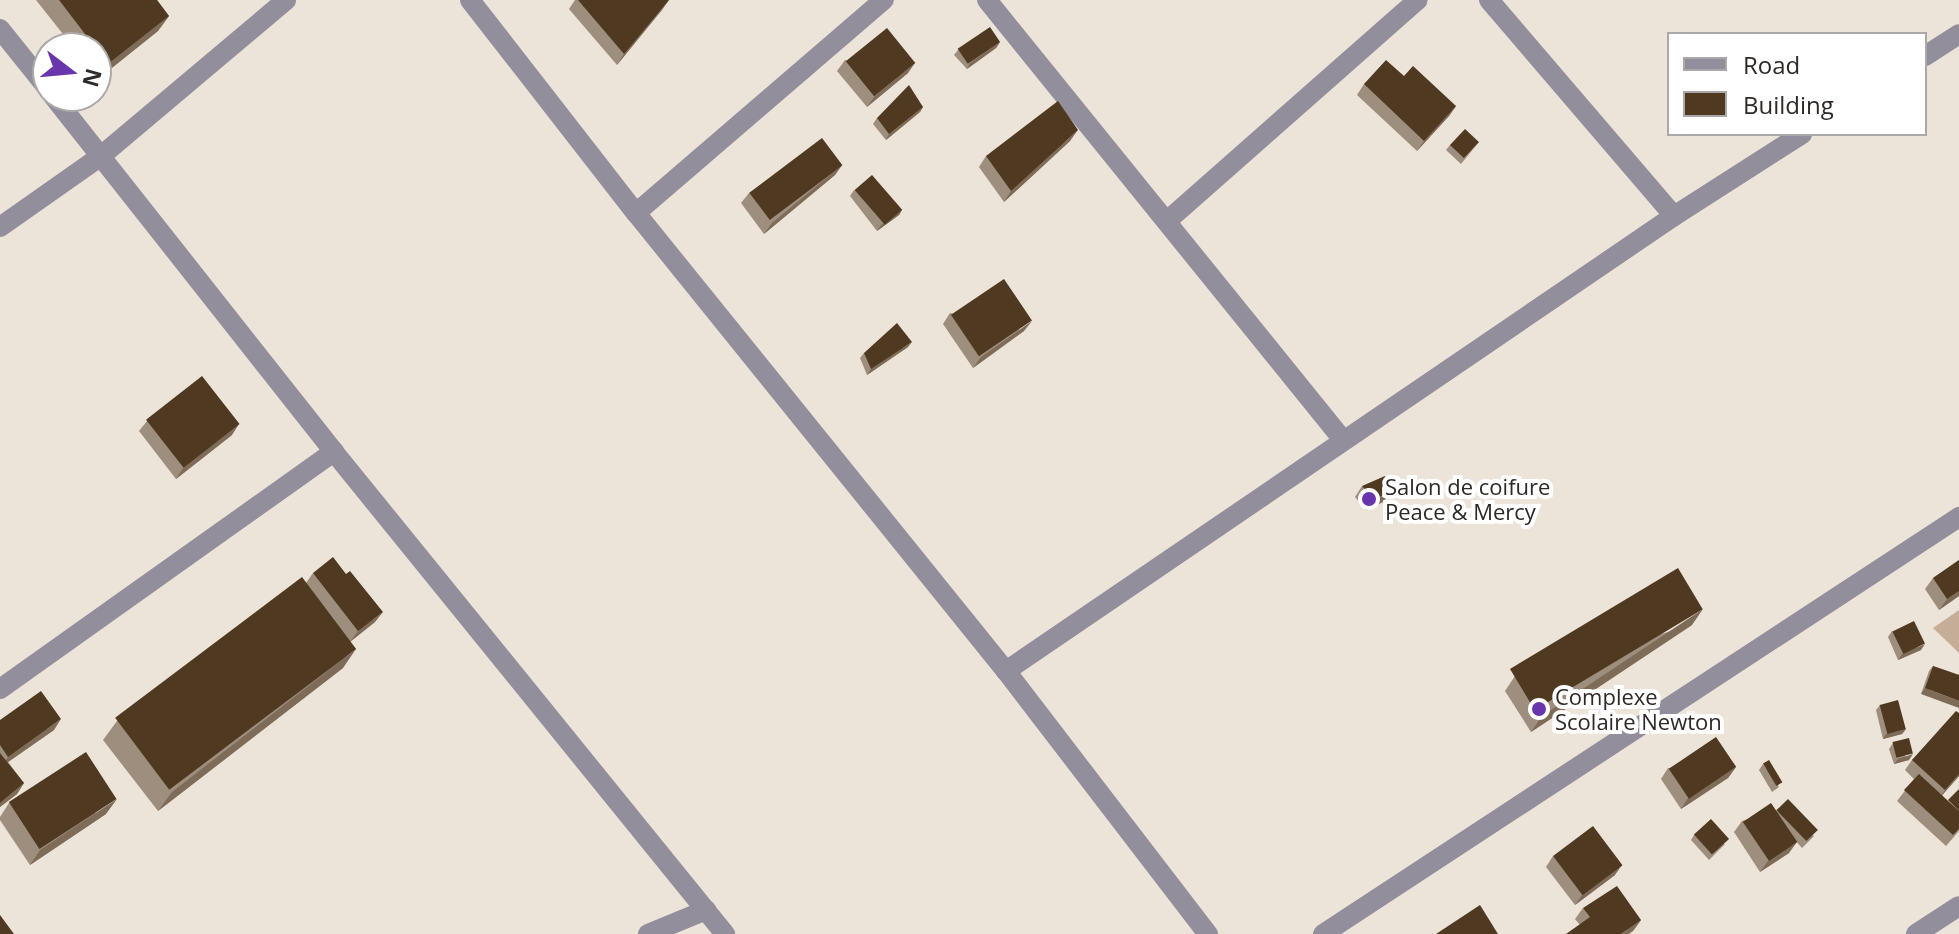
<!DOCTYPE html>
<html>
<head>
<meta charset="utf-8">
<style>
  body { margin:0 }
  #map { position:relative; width:1959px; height:934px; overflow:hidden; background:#ece3d9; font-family:"Open Sans",sans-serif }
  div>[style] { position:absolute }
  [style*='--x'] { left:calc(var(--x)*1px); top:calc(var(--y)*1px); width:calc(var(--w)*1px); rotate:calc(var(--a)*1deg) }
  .green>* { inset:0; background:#c5ae97 }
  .street>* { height:20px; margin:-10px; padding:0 10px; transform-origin:10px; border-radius:10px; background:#928e9c }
  .wall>* { inset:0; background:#9e8e7d }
  .shaded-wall>* { inset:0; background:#7f6c58 }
  .building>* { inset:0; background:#503921; transform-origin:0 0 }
  .dots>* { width:22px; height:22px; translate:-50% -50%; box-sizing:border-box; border:4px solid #fff; border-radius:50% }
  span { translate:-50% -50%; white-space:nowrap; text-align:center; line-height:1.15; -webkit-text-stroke:8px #fff; paint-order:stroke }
  .poi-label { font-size:22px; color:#2d2926 }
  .left { translate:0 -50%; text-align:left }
  .legend { position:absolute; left:1667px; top:32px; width:260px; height:104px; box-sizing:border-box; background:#fff; border:2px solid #aba9a8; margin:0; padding:10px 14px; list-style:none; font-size:24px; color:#2d2926 }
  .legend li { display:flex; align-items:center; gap:16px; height:40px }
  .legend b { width:40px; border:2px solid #aba9a8 }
  .north { position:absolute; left:32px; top:32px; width:80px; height:80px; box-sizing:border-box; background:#fff; border:2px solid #aba9a8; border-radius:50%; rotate:106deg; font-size:22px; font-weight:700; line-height:32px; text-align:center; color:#2d2926 }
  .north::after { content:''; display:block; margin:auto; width:28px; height:36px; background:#6835ac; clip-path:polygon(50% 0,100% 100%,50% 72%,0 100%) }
</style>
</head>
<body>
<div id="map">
  <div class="green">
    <div style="clip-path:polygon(1959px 610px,1959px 653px,1933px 628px)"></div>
  </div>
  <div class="street">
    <div style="--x:470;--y:0;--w:270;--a:52.1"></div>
    <div style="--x:636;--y:213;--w:589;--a:51.07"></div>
    <div style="--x:1006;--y:671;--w:332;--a:52.5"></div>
    <div style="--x:987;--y:0;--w:566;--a:51.02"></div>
    <div style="--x:1489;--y:0;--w:284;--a:49.4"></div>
    <div style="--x:0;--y:29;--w:77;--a:51.3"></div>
    <div style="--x:1925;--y:56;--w:40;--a:-32.9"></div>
    <div style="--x:53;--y:96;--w:454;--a:51.7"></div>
    <div style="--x:334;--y:452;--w:621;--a:50.95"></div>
    <div style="--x:636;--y:213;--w:327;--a:-40.7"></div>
    <div style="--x:1167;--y:221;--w:334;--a:-41.4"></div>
    <div style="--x:0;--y:227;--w:123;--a:-35.1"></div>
    <div style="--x:101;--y:156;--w:242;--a:-40.1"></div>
    <div style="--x:1006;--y:671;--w:808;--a:-34.26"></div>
    <div style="--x:1674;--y:216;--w:152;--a:-32.6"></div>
    <div style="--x:0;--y:689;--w:410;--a:-35.4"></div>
    <div style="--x:648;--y:934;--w:63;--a:-22.5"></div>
    <div style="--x:1323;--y:934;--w:761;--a:-33.25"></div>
    <div style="--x:1916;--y:934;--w:51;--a:-33.1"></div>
  </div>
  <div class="wall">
    <div style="clip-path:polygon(36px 0,157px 0,169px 16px,158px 31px,98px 79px,96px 77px,96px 48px,74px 48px)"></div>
    <div style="clip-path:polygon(575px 0,669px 0,617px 65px,569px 9px)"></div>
    <div style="clip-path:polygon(1000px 42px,996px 48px,967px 69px,954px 55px,958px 50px)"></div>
    <div style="clip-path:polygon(845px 60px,908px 73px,867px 107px,837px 71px)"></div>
    <div style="clip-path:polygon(1404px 76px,1456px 106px,1449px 116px,1417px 151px,1357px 95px,1364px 84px)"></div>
    <div style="clip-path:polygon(923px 107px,920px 112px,886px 140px,873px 124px,877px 118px)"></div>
    <div style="clip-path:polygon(1070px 141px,1004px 202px,979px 167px,986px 156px)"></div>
    <div style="clip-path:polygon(1479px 142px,1461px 164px,1446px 150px,1450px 145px)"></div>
    <div style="clip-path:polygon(842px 165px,835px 175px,764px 234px,741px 203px,749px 193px)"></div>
    <div style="clip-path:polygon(854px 190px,902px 210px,899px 215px,877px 231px,850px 196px)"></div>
    <div style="clip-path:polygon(950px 313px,1024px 331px,973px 368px,943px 324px)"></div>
    <div style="clip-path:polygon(908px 347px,867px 375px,860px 358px,864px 353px)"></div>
    <div style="clip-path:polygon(147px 421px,232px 435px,176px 479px,139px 431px)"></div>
    <div style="clip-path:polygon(1362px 486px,1383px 502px,1366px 510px,1355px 497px)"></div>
    <div style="clip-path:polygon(1959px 560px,1959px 596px,1939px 610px,1925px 589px,1933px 578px)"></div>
    <div style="clip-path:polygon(313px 573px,375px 622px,351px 641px,343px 668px,158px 811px,103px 740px,117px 721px,306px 583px)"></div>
    <div style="clip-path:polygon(1692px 625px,1531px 732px,1505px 691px,1515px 676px)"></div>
    <div style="clip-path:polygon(1892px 631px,1921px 650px,1898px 660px,1888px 637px)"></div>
    <div style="clip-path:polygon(1933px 666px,1959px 675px,1921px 694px,1929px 671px)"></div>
    <div style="clip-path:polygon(1880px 705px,1906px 729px,1902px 734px,1883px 739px,1876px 710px)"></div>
    <div style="clip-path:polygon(1959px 713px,1959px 776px,1942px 795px,1959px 831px,1946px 846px,1897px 801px,1914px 779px,1905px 770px,1912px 760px)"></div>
    <div style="clip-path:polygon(0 720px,54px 730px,8px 762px,24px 783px,17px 794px,0 807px)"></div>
    <div style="clip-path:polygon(1893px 743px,1909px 760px,1894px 764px,1889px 749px)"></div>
    <div style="clip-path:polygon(1763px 764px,1779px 787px,1772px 792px,1759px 770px)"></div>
    <div style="clip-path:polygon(1736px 767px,1728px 778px,1681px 809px,1661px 779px,1668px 768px)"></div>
    <div style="clip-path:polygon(9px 803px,106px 814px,30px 865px,0 820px,0 817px)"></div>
    <div style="clip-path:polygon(1776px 810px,1814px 836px,1802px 848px,1795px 840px,1789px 853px,1760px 872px,1734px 832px,1742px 821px)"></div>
    <div style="clip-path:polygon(1694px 835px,1725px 844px,1709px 860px,1691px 840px)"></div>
    <div style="clip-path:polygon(1553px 856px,1615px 875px,1575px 905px,1546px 867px)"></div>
    <div style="clip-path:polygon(1583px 908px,1641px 920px,1633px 931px,1580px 925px,1575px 919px)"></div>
  </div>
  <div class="shaded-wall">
    <div style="clip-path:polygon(669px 0,662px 10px,617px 65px,624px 54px)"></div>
    <div style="clip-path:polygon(169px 16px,158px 31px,98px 79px,108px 64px)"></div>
    <div style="clip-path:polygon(1000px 42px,996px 48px,967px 69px,970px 63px)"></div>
    <div style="clip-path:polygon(915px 63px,908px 73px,867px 107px,875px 96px)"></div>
    <div style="clip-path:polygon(1456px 106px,1449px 116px,1417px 151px,1424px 141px)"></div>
    <div style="clip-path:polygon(923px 107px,920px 112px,886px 140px,889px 134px)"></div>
    <div style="clip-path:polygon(1078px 130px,1070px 141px,1004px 202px,1011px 191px)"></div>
    <div style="clip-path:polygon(842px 165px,835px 175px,764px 234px,772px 223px)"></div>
    <div style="clip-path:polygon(902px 210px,899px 215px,877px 231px,881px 225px)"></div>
    <div style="clip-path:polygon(1032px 321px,1024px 331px,973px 368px,981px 357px)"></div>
    <div style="clip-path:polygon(912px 342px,908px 347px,867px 375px,871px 369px)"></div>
    <div style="clip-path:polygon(239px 424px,232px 435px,176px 479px,183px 468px)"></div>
    <div style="clip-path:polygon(1391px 491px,1383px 502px,1366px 510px,1374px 500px)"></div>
    <div style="clip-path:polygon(1959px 591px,1959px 596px,1939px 610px,1947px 599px)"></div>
    <div style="clip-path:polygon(1703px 609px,1692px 625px,1531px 732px,1542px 716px)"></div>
    <div style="clip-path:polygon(383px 612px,375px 622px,350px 642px,358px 631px)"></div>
    <div style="clip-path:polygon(1925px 644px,1921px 650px,1898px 660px,1902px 654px)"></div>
    <div style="clip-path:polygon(356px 649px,343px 668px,158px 811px,172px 792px)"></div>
    <div style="clip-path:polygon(1925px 688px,1959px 701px,1959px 708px,1921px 694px)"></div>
    <div style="clip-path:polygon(61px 719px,54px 730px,1px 767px,8px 757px)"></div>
    <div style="clip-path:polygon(1906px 729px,1902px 734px,1883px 739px,1886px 734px)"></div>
    <div style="clip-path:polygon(1913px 754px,1909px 760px,1894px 764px,1898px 759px)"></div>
    <div style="clip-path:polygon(1736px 767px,1728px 778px,1681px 809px,1688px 798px)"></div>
    <div style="clip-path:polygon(1959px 774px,1959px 776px,1938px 800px,1945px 790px)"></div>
    <div style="clip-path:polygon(24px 783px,17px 794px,0 807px,0 803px)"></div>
    <div style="clip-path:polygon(117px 799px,106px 814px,30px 865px,40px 850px)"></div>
    <div style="clip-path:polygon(1797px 842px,1789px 853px,1760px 872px,1768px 861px)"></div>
    <div style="clip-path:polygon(1622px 865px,1615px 875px,1575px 905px,1582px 895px)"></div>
    <div style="clip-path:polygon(1641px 920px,1633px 931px,1629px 934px,1621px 934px)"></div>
  </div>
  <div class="building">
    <div style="clip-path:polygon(59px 0,157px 0,169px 16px,108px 64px)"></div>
    <div style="clip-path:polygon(578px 0,669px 0,624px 54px)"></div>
    <div style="left:990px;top:27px;width:18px;height:39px;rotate:56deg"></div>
    <div style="left:887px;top:28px;width:45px;height:53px;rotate:51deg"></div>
    <div style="clip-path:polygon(1386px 60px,1404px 76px,1413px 66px,1456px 106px,1424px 141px,1364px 84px)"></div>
    <div style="clip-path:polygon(909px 85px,923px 107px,889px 134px,877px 118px)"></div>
    <div style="clip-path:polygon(1058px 101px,1078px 130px,1011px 191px,986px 156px)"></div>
    <div style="left:1465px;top:129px;width:19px;height:22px;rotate:43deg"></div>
    <div style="left:822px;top:138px;width:34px;height:91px;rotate:53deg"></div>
    <div style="left:872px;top:175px;width:46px;height:23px;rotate:49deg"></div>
    <div style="left:1004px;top:279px;width:50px;height:64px;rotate:56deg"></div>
    <div style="clip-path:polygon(897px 323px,912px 342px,871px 369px,864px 353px)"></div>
    <div style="left:202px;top:376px;width:61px;height:71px;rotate:52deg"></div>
    <div style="clip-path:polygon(1385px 476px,1391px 491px,1374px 500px,1362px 486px)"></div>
    <div style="clip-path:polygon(333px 557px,346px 574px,350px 571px,383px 612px,358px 631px,313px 573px)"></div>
    <div style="clip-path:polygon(1959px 560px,1959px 591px,1947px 599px,1933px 578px)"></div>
    <div style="left:1678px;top:568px;width:48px;height:196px;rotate:59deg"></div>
    <div style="left:302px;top:577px;width:90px;height:234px;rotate:53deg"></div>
    <div style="left:1914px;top:621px;width:25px;height:24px;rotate:64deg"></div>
    <div style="clip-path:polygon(1933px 666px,1959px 675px,1959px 701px,1925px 688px)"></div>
    <div style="clip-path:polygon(41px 691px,61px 719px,8px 757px,0 745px,0 720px)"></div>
    <div style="left:1898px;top:700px;width:30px;height:19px;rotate:75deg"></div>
    <div style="clip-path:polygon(1956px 711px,1959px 713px,1959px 774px,1945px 790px,1912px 760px)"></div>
    <div style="left:1716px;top:737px;width:36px;height:57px;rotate:56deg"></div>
    <div style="left:1909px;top:738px;width:16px;height:17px;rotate:76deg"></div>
    <div style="left:86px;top:752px;width:56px;height:92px;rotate:57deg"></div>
    <div style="clip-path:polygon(0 753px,24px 783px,0 803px)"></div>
    <div style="left:1769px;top:760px;width:26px;height:7px;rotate:59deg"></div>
    <div style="clip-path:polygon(1919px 774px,1959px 811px,1959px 829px,1953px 835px,1904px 790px)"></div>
    <div style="clip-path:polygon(1959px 789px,1959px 811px,1948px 800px)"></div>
    <div style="left:1788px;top:799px;width:43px;height:16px;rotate:46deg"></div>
    <div style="left:1771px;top:803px;width:47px;height:34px;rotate:56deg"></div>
    <div style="left:1711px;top:819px;width:27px;height:23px;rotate:48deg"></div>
    <div style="left:1593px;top:826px;width:49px;height:50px;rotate:53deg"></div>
    <div style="clip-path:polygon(1617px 886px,1641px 920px,1621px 934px,1566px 934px,1590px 917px,1583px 908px)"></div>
    <div style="clip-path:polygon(1480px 905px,1498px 934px,1436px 934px)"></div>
    <div style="clip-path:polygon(0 915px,14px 934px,0 934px)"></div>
  </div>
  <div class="dots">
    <div style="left:1369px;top:499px;background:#6835ac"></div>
    <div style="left:1539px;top:709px;background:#6835ac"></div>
  </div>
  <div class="poi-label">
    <span class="left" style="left:1385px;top:499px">Salon de coifure<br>Peace &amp; Mercy</span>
    <span class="left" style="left:1555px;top:709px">Complexe<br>Scolaire Newton</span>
  </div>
  <ul class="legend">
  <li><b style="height:10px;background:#928e9c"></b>Road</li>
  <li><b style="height:22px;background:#503921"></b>Building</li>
  </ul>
  <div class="north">N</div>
</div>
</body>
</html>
